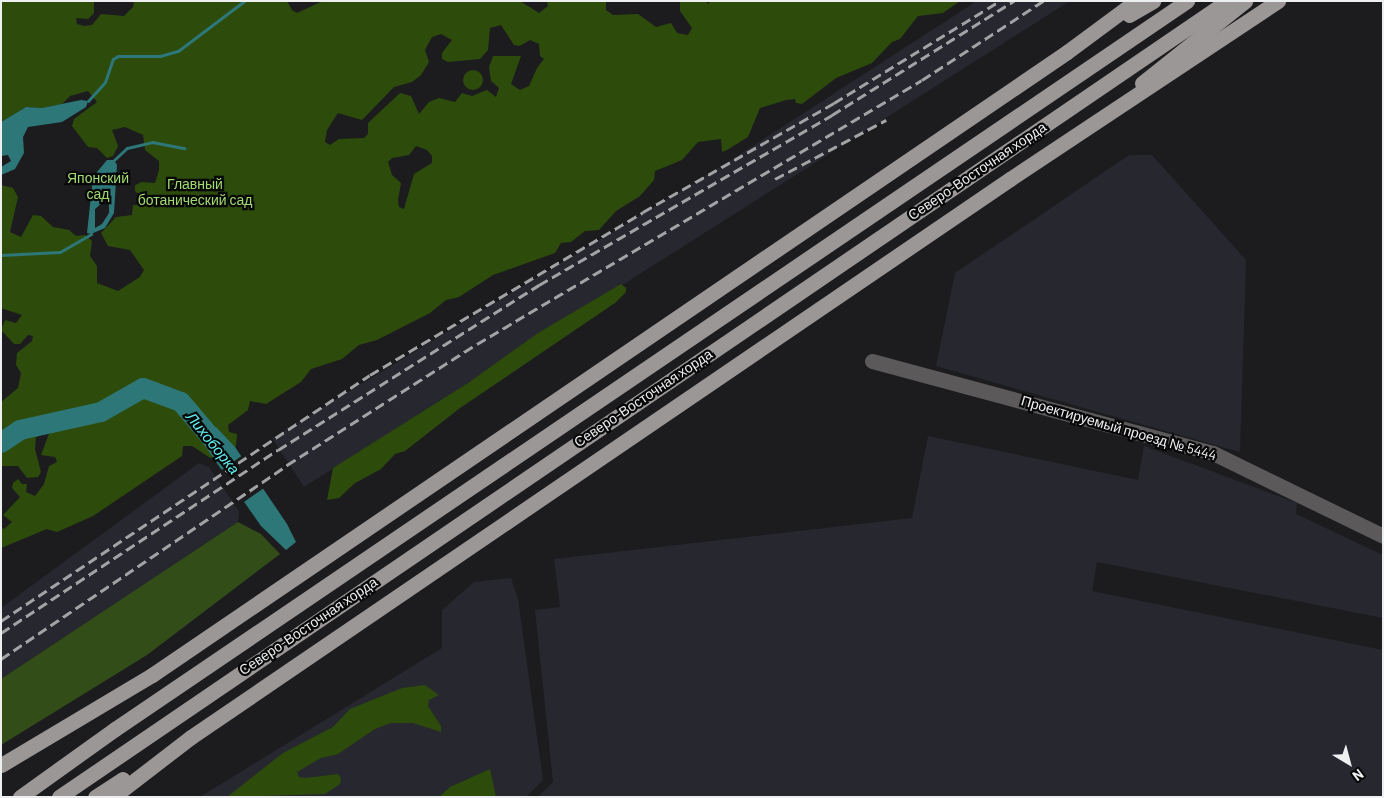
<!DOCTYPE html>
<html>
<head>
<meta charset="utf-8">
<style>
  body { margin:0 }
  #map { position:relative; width:1384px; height:798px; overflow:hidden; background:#1c1c1f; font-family:Barlow,sans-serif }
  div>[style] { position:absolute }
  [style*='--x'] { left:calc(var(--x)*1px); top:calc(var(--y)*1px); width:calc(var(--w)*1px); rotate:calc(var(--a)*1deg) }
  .built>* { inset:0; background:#26272f }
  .green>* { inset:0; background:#324d18 }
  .forest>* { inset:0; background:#2d4b0a }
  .round { border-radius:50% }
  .water>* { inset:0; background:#2d7779 }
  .pier>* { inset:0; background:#1c1c1f; transform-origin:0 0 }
  .stream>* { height:3px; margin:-1.5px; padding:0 1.5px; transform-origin:1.5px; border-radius:1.5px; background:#2d7779 }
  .river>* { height:20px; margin:-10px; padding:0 10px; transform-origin:10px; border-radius:10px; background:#2d7779 }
  .minor>* { height:15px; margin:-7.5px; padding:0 7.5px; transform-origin:7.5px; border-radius:7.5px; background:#5b595a }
  .major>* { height:15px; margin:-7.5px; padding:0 7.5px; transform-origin:7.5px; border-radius:7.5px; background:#9b9797 }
  .rail>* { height:3px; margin-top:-1.5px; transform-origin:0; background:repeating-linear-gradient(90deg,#a2a3a5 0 10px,transparent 0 15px) }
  span { translate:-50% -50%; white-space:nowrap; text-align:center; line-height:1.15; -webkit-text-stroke:4.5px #070708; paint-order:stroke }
  .street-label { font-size:14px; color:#eeeff1 }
  .park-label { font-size:14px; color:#a2db70 }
  .water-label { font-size:15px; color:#61eef0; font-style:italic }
  .frame { position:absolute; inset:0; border:2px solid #eeeff1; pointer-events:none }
  .north { position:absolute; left:1324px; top:738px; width:50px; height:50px; -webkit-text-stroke:4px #070708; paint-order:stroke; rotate:143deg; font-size:14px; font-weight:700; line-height:20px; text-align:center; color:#eeeff1 }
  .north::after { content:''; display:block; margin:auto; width:18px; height:22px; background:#eeeff1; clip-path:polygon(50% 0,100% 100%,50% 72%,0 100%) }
</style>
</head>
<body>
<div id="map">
  <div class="built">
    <div style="clip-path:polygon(977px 1px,1070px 1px,304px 487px,272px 438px,725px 164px)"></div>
    <div style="clip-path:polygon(1129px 155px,1152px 155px,1246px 260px,1240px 452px,936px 366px,955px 273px)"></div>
    <div style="clip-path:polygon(928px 436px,1138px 480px,1144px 446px,1297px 503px,1296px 514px,1383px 555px,1383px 618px,1097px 562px,1092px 591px,1383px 650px,1383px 797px,538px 797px,553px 782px,535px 610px,560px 607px,554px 559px,912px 518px)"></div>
    <div style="clip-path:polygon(199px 463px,209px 467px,239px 511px,238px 522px,1px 679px,1px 608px)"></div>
    <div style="clip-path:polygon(511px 578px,518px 599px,543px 780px,526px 797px,200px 797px,442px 648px,442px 610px,474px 582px)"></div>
  </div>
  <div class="green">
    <div style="clip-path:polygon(238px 522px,261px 534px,280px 554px,147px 655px,1px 745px,1px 679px)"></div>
  </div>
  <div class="forest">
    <div style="clip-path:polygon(evenodd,1px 1px,94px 1px,94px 13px,88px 19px,76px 18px,77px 24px,84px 26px,92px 25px,101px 14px,124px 16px,133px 7px,134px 1px,287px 1px,292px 10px,297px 13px,323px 1px,520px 1px,539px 13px,548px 6px,547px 1px,606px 1px,606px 10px,613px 15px,638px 14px,656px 27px,671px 23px,677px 33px,688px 35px,692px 28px,680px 11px,680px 1px,705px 1px,708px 4px,710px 1px,960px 1px,943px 13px,918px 16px,900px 39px,892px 42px,872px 63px,836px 78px,802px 104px,796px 103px,795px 99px,786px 100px,760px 108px,748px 137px,727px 150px,722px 152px,721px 139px,698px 142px,682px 160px,655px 171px,654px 180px,640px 196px,616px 211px,599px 230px,585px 231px,571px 242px,561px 243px,555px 253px,493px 275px,459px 297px,446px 300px,430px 313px,377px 340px,359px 345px,342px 359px,311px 369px,301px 382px,266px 404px,250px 401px,248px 410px,228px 425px,229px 432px,237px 434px,236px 446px,215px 461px,192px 446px,183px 446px,182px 456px,93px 516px,57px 532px,47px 529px,1px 548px,1px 527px,4px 529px,12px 522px,3px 515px,20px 497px,12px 488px,13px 483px,18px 479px,22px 484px,27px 484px,26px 492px,35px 496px,44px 484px,49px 466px,57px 462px,55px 457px,41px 455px,50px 431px,36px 437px,35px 449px,41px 472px,38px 477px,27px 478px,18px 466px,1px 466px,1px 402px,18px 388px,21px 373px,16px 365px,17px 353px,32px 341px,33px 336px,28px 335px,20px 344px,14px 344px,1px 330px,5px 320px,16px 323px,22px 315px,1px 308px,1px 185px,13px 188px,18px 197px,10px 232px,21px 237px,33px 215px,41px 216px,53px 227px,69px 230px,76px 236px,85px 235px,92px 241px,90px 256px,97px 266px,97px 283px,118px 291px,140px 277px,144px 270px,130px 250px,108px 246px,101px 233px,116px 217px,132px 215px,133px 205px,144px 205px,144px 199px,135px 191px,135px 185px,142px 182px,155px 183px,159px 170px,159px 161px,145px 150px,143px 135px,125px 127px,112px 130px,118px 146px,113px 156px,107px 158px,97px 148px,88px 147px,72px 126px,74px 119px,97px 102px,88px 91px,70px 96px,62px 104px,42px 108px,26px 107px,1px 122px,1px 1px,501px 25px,514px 45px,520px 46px,530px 40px,539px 44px,540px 56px,544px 59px,537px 68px,529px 86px,520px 90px,511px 84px,521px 56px,493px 56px,489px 67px,491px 81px,499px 88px,496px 97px,487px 90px,472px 96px,462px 93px,455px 102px,439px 98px,429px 102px,419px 114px,411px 96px,400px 93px,368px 123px,368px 134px,364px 138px,339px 139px,330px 145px,325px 142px,327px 130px,338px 113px,362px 120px,394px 87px,412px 82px,421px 75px,429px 62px,425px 50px,432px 37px,441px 34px,452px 40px,442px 53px,442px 59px,448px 62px,480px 59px,488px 50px,490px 28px,501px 25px,1px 1px,416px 146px,427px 150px,432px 156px,432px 163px,414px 174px,404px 209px,399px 207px,398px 200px,401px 183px,392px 175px,388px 162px,392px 158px,409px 155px,416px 146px)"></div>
    <div class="round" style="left:463px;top:70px;width:20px;height:20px"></div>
    <div style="clip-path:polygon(621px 284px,626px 288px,626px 292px,615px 303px,460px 408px,405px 451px,395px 454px,381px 469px,355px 483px,339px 498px,327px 500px,333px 468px,468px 383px,538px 333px)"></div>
    <div style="clip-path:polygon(425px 685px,439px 695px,429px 700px,428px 706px,441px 726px,441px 732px,413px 723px,391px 723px,375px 729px,338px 754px,321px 758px,297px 772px,299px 777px,305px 778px,338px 774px,341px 778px,340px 784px,325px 794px,227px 797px,283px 753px,333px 727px,350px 709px,402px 688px)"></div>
    <div style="clip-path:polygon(490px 769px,496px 797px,439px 797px,450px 787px)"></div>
  </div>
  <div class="water">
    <div style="clip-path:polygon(81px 100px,88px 101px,86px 107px,62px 122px,28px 127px,23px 137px,24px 153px,15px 169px,1px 175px,1px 167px,11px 161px,8px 155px,1px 156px,1px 122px,26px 107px,42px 108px)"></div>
    <div style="clip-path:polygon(evenodd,107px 160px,114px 160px,117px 165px,114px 213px,105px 228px,91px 234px,87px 233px,93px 177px,107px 160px,109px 197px,109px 213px,102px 224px,95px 228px,95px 209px,109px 197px)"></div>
    <div style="clip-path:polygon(216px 427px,235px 447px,287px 524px,296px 542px,286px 550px,261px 526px,200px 439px)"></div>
  </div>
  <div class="pier">
    <div style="left:243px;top:455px;width:39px;height:27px;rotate:55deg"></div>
  </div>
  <div class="stream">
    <div style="--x:88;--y:101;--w:25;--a:-48"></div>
    <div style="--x:105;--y:82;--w:24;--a:-71"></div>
    <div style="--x:113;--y:59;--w:6;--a:-31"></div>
    <div style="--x:118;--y:56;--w:42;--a:0"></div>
    <div style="--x:160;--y:56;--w:19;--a:-16"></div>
    <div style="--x:178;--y:51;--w:83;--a:-37.1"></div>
    <div style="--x:114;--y:160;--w:18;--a:-43"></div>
    <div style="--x:127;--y:148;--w:26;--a:-13"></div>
    <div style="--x:152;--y:142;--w:33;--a:11"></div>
    <div style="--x:1;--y:255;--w:59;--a:-2.9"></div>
    <div style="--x:60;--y:252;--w:36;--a:-30"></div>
  </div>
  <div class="river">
    <div style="--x:1;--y:443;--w:23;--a:-34"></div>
    <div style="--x:20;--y:430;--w:83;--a:-12.5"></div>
    <div style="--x:101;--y:412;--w:48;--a:-29.7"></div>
    <div style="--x:143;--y:388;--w:40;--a:20.2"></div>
    <div style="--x:181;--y:402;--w:70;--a:49.7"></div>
  </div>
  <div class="minor">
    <div style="--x:872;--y:361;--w:353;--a:15.1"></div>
    <div style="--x:1213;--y:453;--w:189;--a:26"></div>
  </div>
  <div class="major">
    <div style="--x:1129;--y:15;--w:28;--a:-30"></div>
    <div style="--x:1142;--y:83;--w:132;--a:-38.5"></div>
    <div style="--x:1;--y:765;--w:176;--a:-30.8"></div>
    <div style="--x:152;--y:675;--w:1107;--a:-34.25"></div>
    <div style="--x:1067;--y:52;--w:86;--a:-36.5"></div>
    <div style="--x:20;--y:797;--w:117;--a:-35.6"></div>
    <div style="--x:115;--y:729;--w:1296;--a:-34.18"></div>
    <div style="--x:59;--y:797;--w:1413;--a:-34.27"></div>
    <div style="--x:95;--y:797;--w:33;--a:-33"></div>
    <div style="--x:113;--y:797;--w:98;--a:-37.6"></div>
    <div style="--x:191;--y:737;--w:991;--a:-34.27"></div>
    <div style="--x:1010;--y:179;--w:322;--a:-33.6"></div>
  </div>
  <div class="rail">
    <div style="--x:775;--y:179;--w:126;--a:-28"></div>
    <div style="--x:1;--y:621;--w:443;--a:-33.7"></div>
    <div style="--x:370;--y:375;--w:318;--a:-30.8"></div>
    <div style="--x:643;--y:212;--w:220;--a:-29.7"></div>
    <div style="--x:834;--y:103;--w:195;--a:-31.6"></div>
    <div style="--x:1;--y:633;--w:332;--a:-33.5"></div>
    <div style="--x:278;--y:450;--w:309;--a:-32.3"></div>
    <div style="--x:539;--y:285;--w:339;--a:-30.1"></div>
    <div style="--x:832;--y:115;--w:215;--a:-32.1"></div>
    <div style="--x:1;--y:659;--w:346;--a:-34.1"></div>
    <div style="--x:287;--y:465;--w:225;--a:-32.5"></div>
    <div style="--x:477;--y:344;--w:517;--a:-30.68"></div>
    <div style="--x:922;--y:80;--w:145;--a:-33.1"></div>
  </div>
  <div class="street-label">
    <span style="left:977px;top:171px;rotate:-34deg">Северо-Восточная хорда</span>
    <span style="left:643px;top:398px;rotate:-34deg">Северо-Восточная хорда</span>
    <span style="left:1119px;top:428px;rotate:16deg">Проектируемый проезд № 5444</span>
    <span style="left:308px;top:626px;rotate:-34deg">Северо-Восточная хорда</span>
  </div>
  <div class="park-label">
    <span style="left:98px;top:186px">Японский<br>сад</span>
    <span style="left:195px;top:192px">Главный<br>ботанический сад</span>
  </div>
  <div class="water-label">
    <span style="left:213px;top:443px;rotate:51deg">Лихоборка</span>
  </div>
  <div class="frame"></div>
  <div class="north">N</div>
</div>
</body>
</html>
